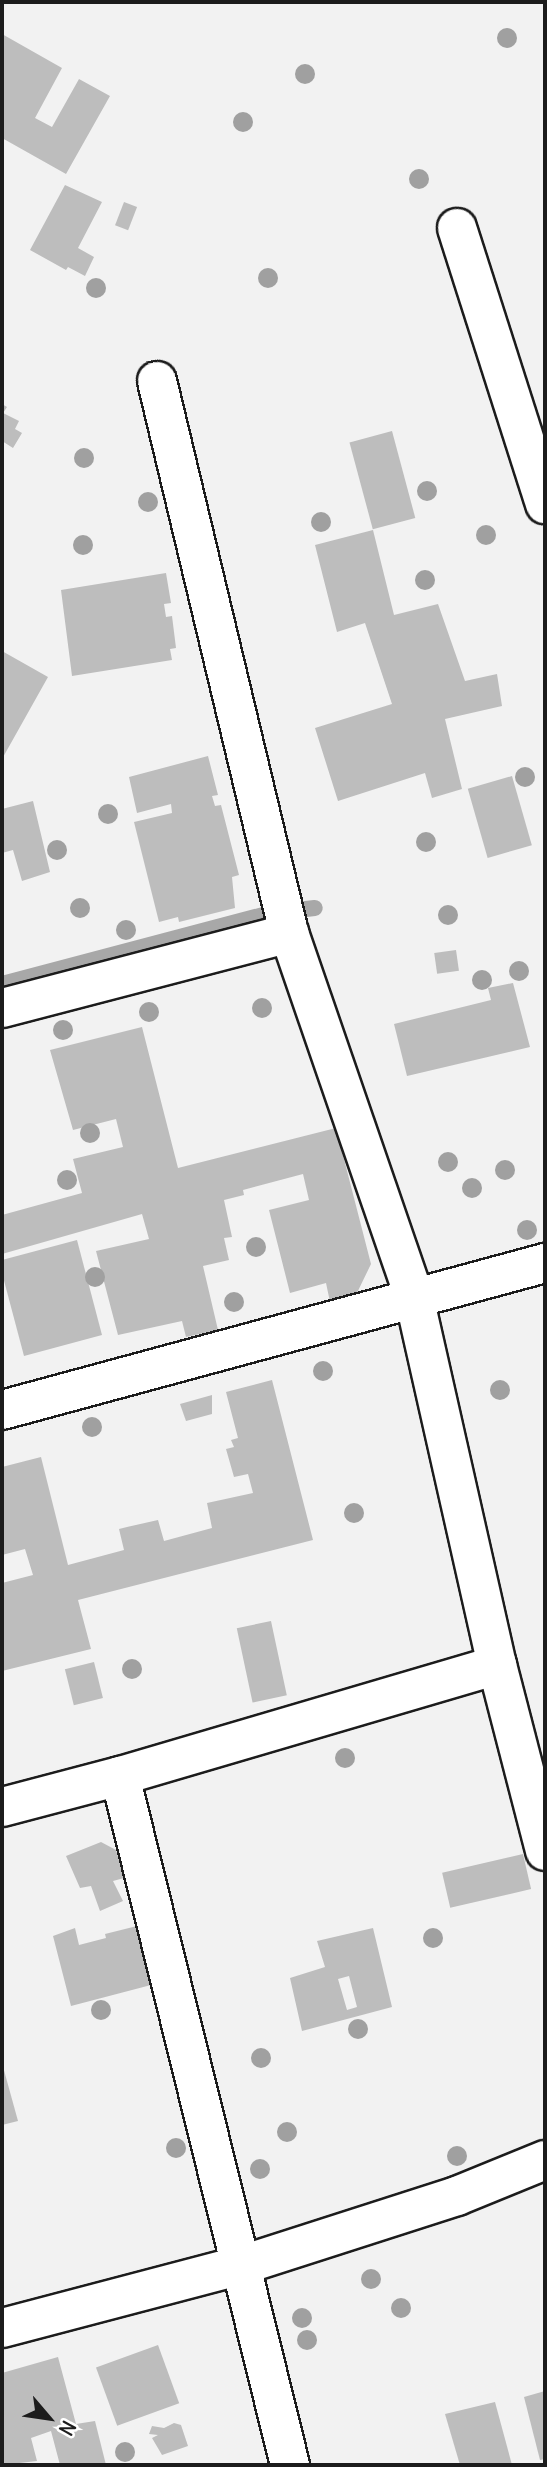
<!DOCTYPE html>
<html>
<head>
<meta charset="utf-8">
<style>
  body { margin:0 }
  #map { position:relative; width:547px; height:2467px; overflow:hidden; background:#f2f2f2; font-family:Delius,sans-serif }
  div>[style] { position:absolute }
  [style*='--x'] { left:calc(var(--x)*1px); top:calc(var(--y)*1px); width:calc(var(--w)*1px); rotate:calc(var(--a)*1deg) }
  .stream>* { height:16px; margin:-8px; padding:0 8px; transform-origin:8px; border-radius:8px; background:#a8a8a8 }
  .building>* { inset:0; background:#bdbdbd; transform-origin:0 0 }
  .roads { filter:drop-shadow(2px 0 #1c1c1c) drop-shadow(-2px 0 #1c1c1c) drop-shadow(0 2px #1c1c1c) drop-shadow(0 -2px #1c1c1c) }
  .minor>* { height:38px; margin:-19px; padding:0 19px; transform-origin:19px; border-radius:19px; background:#fff }
  .trees>* { width:20px; height:20px; margin:-10px; border-radius:50%; background:#a0a0a0 }
  span { translate:-50% -50%; white-space:nowrap; text-align:center; line-height:1.15; -webkit-text-stroke:5px #fff; paint-order:stroke }
  .frame { position:absolute; inset:0; border:4px solid #1c1c1c; pointer-events:none }
  .north { position:absolute; left:14px; top:2383px; width:70px; height:70px; -webkit-text-stroke:5px #fff; paint-order:stroke; rotate:119deg; font-size:19px; font-weight:700; line-height:28px; text-align:center; color:#1c1c1c }
  .north::after { content:''; display:block; margin:auto; width:24px; height:32px; background:#1c1c1c; clip-path:polygon(50% 0,100% 100%,50% 72%,0 100%) }
</style>
</head>
<body>
<div id="map">
  <div class="stream">
    <div style="--x:2;--y:984;--w:277;--a:-14.8"></div>
    <div style="--x:270;--y:913;--w:45;--a:-6.3"></div>
  </div>
  <div class="building">
    <div style="clip-path:polygon(2px 34px,62px 68px,35px 118px,52px 127px,79px 79px,110px 96px,66px 174px,2px 138px)"></div>
    <div style="clip-path:polygon(65px 185px,102px 202px,78px 248px,94px 257px,85px 276px,68px 267px,66px 270px,30px 250px)"></div>
    <div style="left:124px;top:202px;width:14px;height:25px;rotate:21deg"></div>
    <div style="clip-path:polygon(2px 404px,7px 407px,3px 413px,19px 421px,15px 429px,22px 433px,13px 448px,2px 441px)"></div>
    <div style="left:392px;top:431px;width:90px;height:44px;rotate:75deg"></div>
    <div style="clip-path:polygon(373px 530px,394px 615px,438px 604px,465px 681px,497px 674px,502px 706px,445px 719px,462px 789px,432px 798px,425px 773px,338px 801px,315px 728px,392px 704px,365px 623px,337px 632px,315px 545px)"></div>
    <div style="clip-path:polygon(166px 573px,171px 603px,164px 604px,166px 617px,172px 616px,176px 648px,170px 649px,172px 660px,72px 676px,61px 590px)"></div>
    <div style="clip-path:polygon(2px 651px,48px 677px,2px 759px,4px 695px)"></div>
    <div style="clip-path:polygon(208px 756px,218px 795px,212px 796px,215px 806px,221px 805px,239px 875px,232px 877px,235px 908px,179px 922px,178px 917px,159px 922px,134px 822px,172px 813px,171px 804px,137px 813px,129px 777px)"></div>
    <div style="left:512px;top:776px;width:72px;height:46px;rotate:74deg"></div>
    <div style="clip-path:polygon(33px 801px,50px 872px,22px 881px,13px 850px,2px 853px,2px 809px)"></div>
    <div style="left:456px;top:950px;width:21px;height:22px;rotate:82deg"></div>
    <div style="clip-path:polygon(513px 983px,530px 1047px,407px 1076px,394px 1024px,491px 1000px,488px 988px)"></div>
    <div style="clip-path:polygon(142px 1027px,178px 1168px,336px 1128px,371px 1264px,355px 1297px,330px 1302px,326px 1283px,290px 1293px,269px 1210px,309px 1200px,303px 1174px,243px 1190px,244px 1195px,224px 1200px,232px 1237px,224px 1238px,229px 1260px,203px 1266px,218px 1330px,186px 1337px,182px 1321px,118px 1335px,96px 1251px,149px 1239px,142px 1214px,2px 1254px,2px 1215px,82px 1193px,73px 1159px,123px 1147px,116px 1119px,73px 1130px,50px 1050px)"></div>
    <div style="clip-path:polygon(77px 1240px,102px 1335px,24px 1356px,2px 1273px,2px 1260px)"></div>
    <div style="clip-path:polygon(272px 1380px,313px 1540px,78px 1600px,91px 1649px,2px 1671px,2px 1583px,33px 1575px,25px 1549px,2px 1555px,2px 1467px,41px 1457px,68px 1565px,124px 1550px,119px 1529px,127px 1527px,158px 1520px,164px 1541px,212px 1528px,207px 1503px,253px 1493px,248px 1474px,234px 1477px,226px 1449px,234px 1447px,231px 1440px,238px 1438px,226px 1392px)"></div>
    <div style="clip-path:polygon(212px 1395px,212px 1414px,186px 1421px,180px 1404px)"></div>
    <div style="left:271px;top:1621px;width:76px;height:35px;rotate:78deg"></div>
    <div style="left:94px;top:1662px;width:37px;height:30px;rotate:76deg"></div>
    <div style="clip-path:polygon(101px 1842px,116px 1850px,124px 1878px,113px 1881px,123px 1901px,100px 1911px,91px 1886px,80px 1888px,66px 1856px)"></div>
    <div style="left:523px;top:1854px;width:36px;height:83px;rotate:77deg"></div>
    <div style="clip-path:polygon(137px 1926px,151px 1985px,71px 2006px,53px 1936px,75px 1928px,79px 1945px,106px 1938px,105px 1934px)"></div>
    <div style="clip-path:polygon(evenodd,373px 1928px,392px 2007px,302px 2031px,290px 1978px,325px 1967px,317px 1941px,373px 1928px,349px 1976px,357px 2007px,347px 2010px,338px 1979px,349px 1976px)"></div>
    <div style="clip-path:polygon(2px 2063px,18px 2121px,2px 2125px)"></div>
    <div style="left:158px;top:2345px;width:62px;height:66px;rotate:70deg"></div>
    <div style="clip-path:polygon(58px 2357px,76px 2424px,95px 2421px,106px 2465px,60px 2465px,51px 2431px,31px 2438px,37px 2461px,2px 2465px,2px 2373px)"></div>
    <div style="clip-path:polygon(545px 2391px,545px 2459px,540px 2460px,524px 2397px)"></div>
    <div style="clip-path:polygon(495px 2402px,512px 2465px,460px 2465px,445px 2414px)"></div>
    <div style="clip-path:polygon(174px 2423px,181px 2425px,188px 2446px,162px 2455px,152px 2438px,158px 2435px,149px 2434px,152px 2426px,164px 2428px)"></div>
  </div>
  <div class="roads">
    <div class="minor">
      <div style="--x:457;--y:228;--w:290;--a:72.3"></div>
      <div style="--x:157;--y:381;--w:568;--a:76.55"></div>
      <div style="--x:289;--y:933;--w:385;--a:71"></div>
      <div style="--x:414;--y:1297;--w:377;--a:77.3"></div>
      <div style="--x:497;--y:1665;--w:192;--a:75.5"></div>
      <div style="--x:2;--y:1008;--w:297;--a:-14.6"></div>
      <div style="--x:2;--y:1410;--w:563;--a:-15.15"></div>
      <div style="--x:120;--y:1776;--w:710;--a:76.14"></div>
      <div style="--x:2;--y:1807;--w:122;--a:-14.7"></div>
      <div style="--x:120;--y:1776;--w:393;--a:-16.4"></div>
      <div style="--x:2;--y:2328;--w:248;--a:-14.7"></div>
      <div style="--x:242;--y:2265;--w:226;--a:-17.8"></div>
      <div style="--x:457;--y:2196;--w:95;--a:-22.2"></div>
    </div>
  </div>
  <div class="trees">
    <div style="left:507px;top:38px"></div>
    <div style="left:305px;top:74px"></div>
    <div style="left:243px;top:122px"></div>
    <div style="left:419px;top:179px"></div>
    <div style="left:268px;top:278px"></div>
    <div style="left:96px;top:288px"></div>
    <div style="left:84px;top:458px"></div>
    <div style="left:427px;top:491px"></div>
    <div style="left:148px;top:502px"></div>
    <div style="left:321px;top:522px"></div>
    <div style="left:486px;top:535px"></div>
    <div style="left:83px;top:545px"></div>
    <div style="left:425px;top:580px"></div>
    <div style="left:525px;top:777px"></div>
    <div style="left:108px;top:814px"></div>
    <div style="left:426px;top:842px"></div>
    <div style="left:57px;top:850px"></div>
    <div style="left:80px;top:908px"></div>
    <div style="left:448px;top:915px"></div>
    <div style="left:126px;top:930px"></div>
    <div style="left:519px;top:971px"></div>
    <div style="left:482px;top:980px"></div>
    <div style="left:262px;top:1008px"></div>
    <div style="left:149px;top:1012px"></div>
    <div style="left:63px;top:1030px"></div>
    <div style="left:90px;top:1133px"></div>
    <div style="left:448px;top:1162px"></div>
    <div style="left:505px;top:1170px"></div>
    <div style="left:67px;top:1180px"></div>
    <div style="left:472px;top:1188px"></div>
    <div style="left:527px;top:1230px"></div>
    <div style="left:256px;top:1247px"></div>
    <div style="left:95px;top:1277px"></div>
    <div style="left:234px;top:1302px"></div>
    <div style="left:323px;top:1371px"></div>
    <div style="left:500px;top:1390px"></div>
    <div style="left:92px;top:1427px"></div>
    <div style="left:354px;top:1513px"></div>
    <div style="left:132px;top:1669px"></div>
    <div style="left:345px;top:1758px"></div>
    <div style="left:433px;top:1938px"></div>
    <div style="left:101px;top:2010px"></div>
    <div style="left:358px;top:2029px"></div>
    <div style="left:261px;top:2058px"></div>
    <div style="left:287px;top:2132px"></div>
    <div style="left:176px;top:2148px"></div>
    <div style="left:457px;top:2156px"></div>
    <div style="left:260px;top:2169px"></div>
    <div style="left:371px;top:2279px"></div>
    <div style="left:401px;top:2308px"></div>
    <div style="left:302px;top:2318px"></div>
    <div style="left:307px;top:2340px"></div>
    <div style="left:125px;top:2452px"></div>
  </div>
  <div class="frame"></div>
  <div class="north">N</div>
</div>
</body>
</html>
